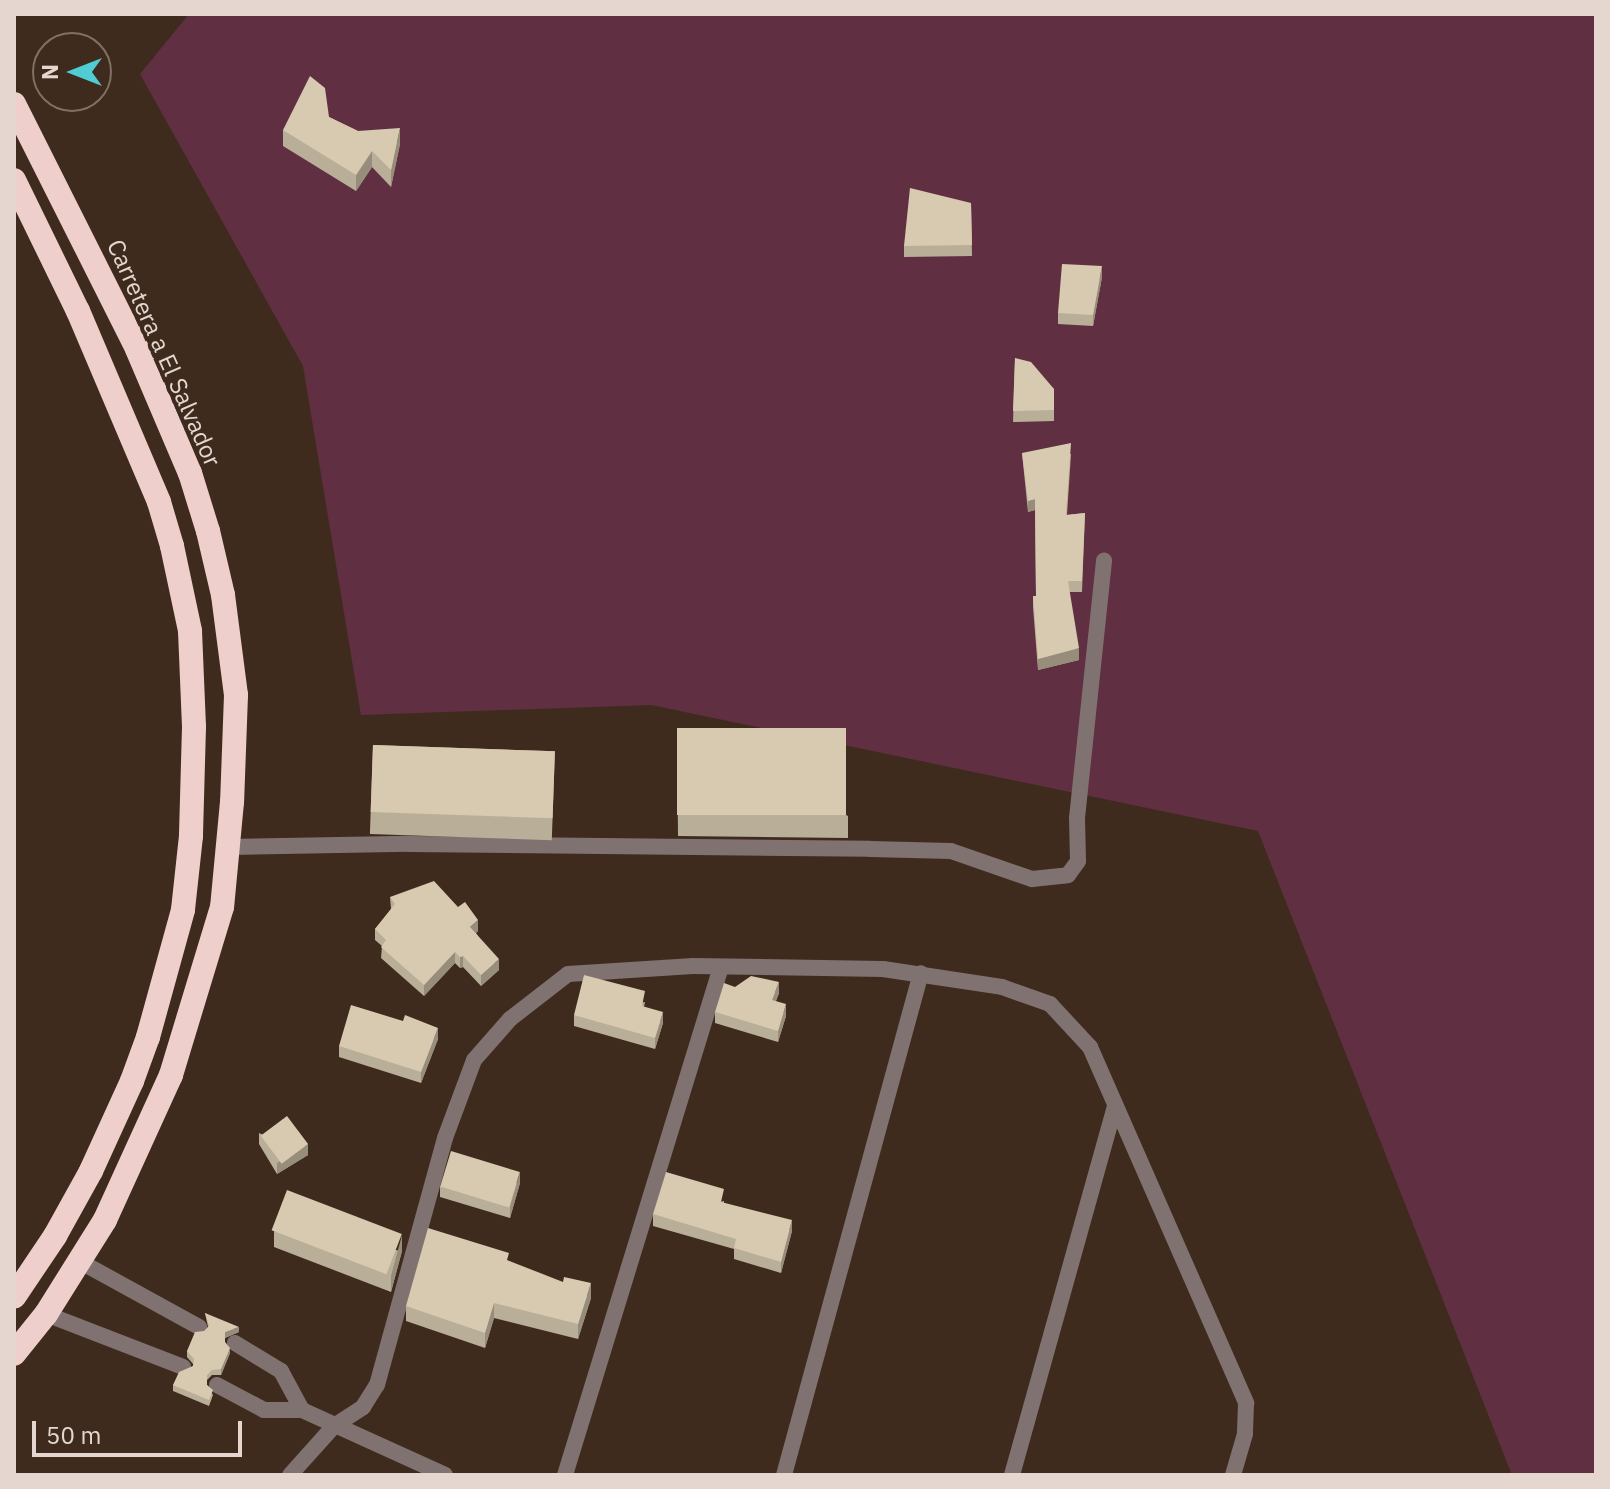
<!DOCTYPE html>
<html>
<head>
<meta charset="utf-8">
<style>
  body { margin:0 }
  #map { position:relative; width:1610px; height:1489px; overflow:hidden; background:#3e2b1d; font-family:"IBM Plex Sans",sans-serif }
  div>[style] { position:absolute }
  [style*='--x'] { left:calc(var(--x)*1px); top:calc(var(--y)*1px); width:calc(var(--w)*1px); rotate:calc(var(--a)*1deg) }
  .green>* { inset:0; background:#603042 }
  .street>* { height:16px; margin:-8px; padding:0 8px; transform-origin:8px; border-radius:8px; background:#807271 }
  .highway>* { height:24px; margin:-12px; padding:0 12px; transform-origin:12px; border-radius:12px; background:#efcfcb }
  .wall>* { inset:0; background:#b9ae97; transform-origin:0 0 }
  .shaded-wall>* { inset:0; background:#968d7b }
  .building>* { inset:0; background:#d7cab0; transform-origin:0 0 }
  span { translate:-50% -50%; white-space:nowrap; text-align:center; line-height:1.15; -webkit-text-stroke:8px #3e2b1d; paint-order:stroke }
  .street-label { font-size:24px; color:#e5d7cf }
  .frame { position:absolute; inset:0; border:16px solid #e5d7cf; pointer-events:none }
  .north { position:absolute; left:32px; top:32px; width:80px; height:80px; box-sizing:border-box; background:#3e2b1d; border:2px solid #817064; border-radius:50%; rotate:270deg; font-size:22px; font-weight:700; line-height:32px; text-align:center; color:#e5d7cf }
  .north::after { content:''; display:block; margin:auto; width:28px; height:36px; background:#51ccd3; clip-path:polygon(50% 0,100% 100%,50% 72%,0 100%) }
  .scale { position:absolute; left:32px; top:1421px; width:210px; height:36px; box-sizing:border-box; border:4px solid #e5d7cf; border-top:0; padding-left:10px; font-size:24px; line-height:28px; white-space:nowrap; color:#e5d7cf; -webkit-text-stroke:6px #3e2b1d; paint-order:stroke }
</style>
</head>
<body>
<div id="map">
  <div class="green">
    <div style="clip-path:polygon(189px 14px,1596px 14px,1596px 1475px,1512px 1475px,1258px 831px,651px 705px,361px 715px,303px 366px,140px 74px)"></div>
  </div>
  <div class="street">
    <div style="--x:229;--y:847;--w:180;--a:-1"></div>
    <div style="--x:409;--y:844;--w:461;--a:0.6"></div>
    <div style="--x:870;--y:849;--w:81;--a:1.4"></div>
    <div style="--x:951;--y:851;--w:86;--a:19.1"></div>
    <div style="--x:1032;--y:879;--w:36;--a:-6"></div>
    <div style="--x:1068;--y:875;--w:17;--a:-54"></div>
    <div style="--x:1078;--y:861;--w:43;--a:-91.3"></div>
    <div style="--x:1077;--y:818;--w:259;--a:-84"></div>
    <div style="--x:79;--y:1261;--w:137;--a:28.8"></div>
    <div style="--x:46;--y:1314;--w:147;--a:21.1"></div>
    <div style="--x:235;--y:1343;--w:54;--a:31.3"></div>
    <div style="--x:281;--y:1371;--w:44;--a:61.7"></div>
    <div style="--x:217;--y:1385;--w:53;--a:28"></div>
    <div style="--x:264;--y:1410;--w:38;--a:0"></div>
    <div style="--x:302;--y:1410;--w:157;--a:24.4"></div>
    <div style="--x:290;--y:1475;--w:66;--a:-48.1"></div>
    <div style="--x:334;--y:1426;--w:35;--a:-33"></div>
    <div style="--x:363;--y:1407;--w:26;--a:-58"></div>
    <div style="--x:377;--y:1385;--w:256;--a:-74.6"></div>
    <div style="--x:445;--y:1138;--w:83;--a:-69.6"></div>
    <div style="--x:474;--y:1060;--w:55;--a:-48.7"></div>
    <div style="--x:510;--y:1019;--w:73;--a:-37.8"></div>
    <div style="--x:568;--y:974;--w:125;--a:-3.7"></div>
    <div style="--x:693;--y:966;--w:190;--a:0.9"></div>
    <div style="--x:883;--y:969;--w:120;--a:8.6"></div>
    <div style="--x:1002;--y:987;--w:51;--a:19.5"></div>
    <div style="--x:1050;--y:1004;--w:59;--a:47.1"></div>
    <div style="--x:1090;--y:1047;--w:389;--a:66.3"></div>
    <div style="--x:1246;--y:1403;--w:31;--a:92"></div>
    <div style="--x:1245;--y:1434;--w:43;--a:106.3"></div>
    <div style="--x:565;--y:1475;--w:531;--a:-72.93"></div>
    <div style="--x:784;--y:1475;--w:520;--a:-74.74"></div>
    <div style="--x:1012;--y:1475;--w:382;--a:-74.4"></div>
  </div>
  <div class="highway">
    <div style="--x:14;--y:104;--w:274;--a:63.3"></div>
    <div style="--x:137;--y:349;--w:135;--a:66.9"></div>
    <div style="--x:190;--y:473;--w:61;--a:72.8"></div>
    <div style="--x:208;--y:531;--w:66;--a:76.8"></div>
    <div style="--x:223;--y:595;--w:101;--a:82.6"></div>
    <div style="--x:236;--y:695;--w:107;--a:92.1"></div>
    <div style="--x:232;--y:802;--w:105;--a:95.4"></div>
    <div style="--x:222;--y:907;--w:176;--a:106.9"></div>
    <div style="--x:171;--y:1075;--w:159;--a:114.5"></div>
    <div style="--x:105;--y:1220;--w:111;--a:122.1"></div>
    <div style="--x:46;--y:1314;--w:51;--a:128.7"></div>
    <div style="--x:14;--y:180;--w:146;--a:64"></div>
    <div style="--x:78;--y:311;--w:207;--a:67"></div>
    <div style="--x:159;--y:502;--w:46;--a:73.5"></div>
    <div style="--x:172;--y:546;--w:87;--a:78"></div>
    <div style="--x:190;--y:631;--w:96;--a:87.6"></div>
    <div style="--x:194;--y:727;--w:109;--a:91.6"></div>
    <div style="--x:191;--y:836;--w:74;--a:96.2"></div>
    <div style="--x:183;--y:910;--w:132;--a:105.4"></div>
    <div style="--x:148;--y:1037;--w:47;--a:110"></div>
    <div style="--x:132;--y:1081;--w:99;--a:114.5"></div>
    <div style="--x:91;--y:1171;--w:74;--a:119"></div>
    <div style="--x:55;--y:1236;--w:73;--a:123.9"></div>
  </div>
  <div class="wall">
    <div style="clip-path:polygon(329px 117px,358px 131px,400px 144px,391px 187px,372px 167px,356px 191px,283px 146px,283px 130px)"></div>
    <div style="clip-path:polygon(971px 203px,972px 256px,904px 257px,904px 246px)"></div>
    <div style="clip-path:polygon(1102px 277px,1093px 326px,1058px 324px,1058px 313px)"></div>
    <div style="clip-path:polygon(1015px 358px,1054px 389px,1054px 421px,1013px 422px)"></div>
    <div style="clip-path:polygon(1022px 453px,1071px 454px,1067px 515px,1085px 513px,1082px 592px,1069px 592px,1079px 660px,1038px 670px,1033px 607px,1033px 596px,1036px 596px,1035px 510px,1028px 512px)"></div>
    <div style="clip-path:polygon(677px 728px,848px 816px,848px 838px,678px 836px)"></div>
    <div style="left:373px;top:745px;width:182px;height:89px;rotate:2deg"></div>
    <div style="clip-path:polygon(390px 897px,478px 931px,476px 933px,499px 970px,481px 986px,463px 967px,460px 968px,455px 963px,424px 996px,381px 958px,382px 946px,375px 940px,375px 929px,391px 909px)"></div>
    <div style="clip-path:polygon(735px 987px,779px 993px,776px 1001px,786px 1016px,778px 1042px,715px 1023px,715px 1012px)"></div>
    <div style="clip-path:polygon(645px 1002px,644px 1007px,663px 1023px,655px 1049px,574px 1026px,574px 1015px)"></div>
    <div style="clip-path:polygon(438px 1039px,421px 1083px,339px 1057px,339px 1046px)"></div>
    <div style="clip-path:polygon(259px 1133px,308px 1155px,277px 1174px,259px 1144px)"></div>
    <div style="clip-path:polygon(520px 1183px,510px 1218px,440px 1197px,440px 1186px)"></div>
    <div style="clip-path:polygon(724px 1201px,724px 1203px,792px 1231px,781px 1273px,734px 1259px,734px 1249px,653px 1226px,653px 1214px)"></div>
    <div style="clip-path:polygon(274px 1231px,402px 1251px,391px 1292px,274px 1247px)"></div>
    <div style="clip-path:polygon(509px 1261px,591px 1298px,578px 1339px,494px 1318px,485px 1348px,406px 1321px,406px 1306px)"></div>
    <div style="clip-path:polygon(205px 1313px,239px 1332px,225px 1338px,225px 1342px,230px 1353px,221px 1375px,212px 1375px,207px 1380px,207px 1385px,213px 1395px,209px 1406px,173px 1391px,173px 1385px,193px 1366px,193px 1364px,187px 1357px,187px 1351px,208px 1327px)"></div>
  </div>
  <div class="shaded-wall">
    <div style="clip-path:polygon(400px 128px,400px 144px,391px 187px,391px 170px)"></div>
    <div style="clip-path:polygon(372px 151px,372px 167px,356px 191px,356px 175px)"></div>
    <div style="clip-path:polygon(1102px 266px,1102px 277px,1093px 326px,1093px 315px)"></div>
    <div style="clip-path:polygon(1035px 499px,1035px 510px,1028px 512px,1028px 501px)"></div>
    <div style="clip-path:polygon(1079px 648px,1079px 660px,1038px 670px,1038px 659px)"></div>
    <div style="clip-path:polygon(478px 920px,478px 931px,470px 938px,470px 927px)"></div>
    <div style="clip-path:polygon(455px 952px,455px 963px,424px 996px,424px 985px)"></div>
    <div style="clip-path:polygon(463px 956px,463px 967px,460px 968px,460px 957px)"></div>
    <div style="clip-path:polygon(499px 959px,499px 970px,481px 986px,481px 975px)"></div>
    <div style="clip-path:polygon(779px 982px,779px 993px,772px 1011px,772px 1000px)"></div>
    <div style="clip-path:polygon(786px 1004px,786px 1016px,778px 1042px,778px 1031px)"></div>
    <div style="clip-path:polygon(663px 1012px,663px 1023px,655px 1049px,655px 1038px)"></div>
    <div style="clip-path:polygon(438px 1028px,438px 1039px,421px 1083px,421px 1072px)"></div>
    <div style="clip-path:polygon(308px 1144px,308px 1155px,277px 1174px,277px 1163px)"></div>
    <div style="clip-path:polygon(520px 1172px,520px 1183px,510px 1218px,510px 1207px)"></div>
    <div style="clip-path:polygon(792px 1220px,792px 1231px,781px 1273px,781px 1262px)"></div>
    <div style="clip-path:polygon(402px 1235px,402px 1251px,391px 1292px,391px 1276px)"></div>
    <div style="clip-path:polygon(591px 1283px,591px 1298px,578px 1339px,578px 1324px)"></div>
    <div style="clip-path:polygon(494px 1303px,494px 1318px,485px 1348px,485px 1333px)"></div>
    <div style="clip-path:polygon(239px 1327px,239px 1332px,225px 1338px,225px 1332px)"></div>
    <div style="clip-path:polygon(230px 1348px,230px 1353px,221px 1375px,221px 1369px)"></div>
  </div>
  <div class="building">
    <div style="clip-path:polygon(310px 76px,325px 88px,329px 117px,358px 131px,400px 128px,391px 170px,372px 151px,356px 175px,283px 130px)"></div>
    <div style="clip-path:polygon(910px 188px,971px 203px,972px 245px,904px 246px)"></div>
    <div style="clip-path:polygon(1062px 264px,1102px 266px,1093px 315px,1058px 313px)"></div>
    <div style="clip-path:polygon(1015px 358px,1031px 362px,1054px 389px,1054px 410px,1013px 411px)"></div>
    <div style="clip-path:polygon(1071px 443px,1066px 515px,1085px 513px,1082px 581px,1068px 581px,1079px 648px,1038px 659px,1033px 596px,1036px 596px,1035px 499px,1028px 501px,1022px 453px)"></div>
    <div style="left:677px;top:728px;width:169px;height:87px"></div>
    <div style="left:373px;top:745px;width:182px;height:67px;rotate:2deg"></div>
    <div style="clip-path:polygon(434px 881px,458px 907px,465px 902px,478px 920px,470px 927px,499px 959px,481px 975px,463px 956px,460px 957px,455px 952px,424px 985px,381px 947px,386px 940px,375px 929px,395px 904px,390px 897px)"></div>
    <div style="clip-path:polygon(584px 975px,645px 991px,642px 1006px,663px 1012px,655px 1038px,574px 1015px)"></div>
    <div style="clip-path:polygon(751px 976px,779px 982px,772px 1000px,786px 1004px,778px 1031px,715px 1012px,724px 983px,735px 987px)"></div>
    <div style="clip-path:polygon(351px 1005px,403px 1021px,405px 1015px,438px 1028px,421px 1072px,339px 1046px)"></div>
    <div style="left:287px;top:1116px;width:35px;height:33px;rotate:53deg"></div>
    <div style="left:451px;top:1151px;width:72px;height:37px;rotate:17deg"></div>
    <div style="clip-path:polygon(666px 1172px,724px 1189px,721px 1202px,792px 1220px,781px 1262px,734px 1248px,736px 1239px,653px 1214px)"></div>
    <div style="left:287px;top:1190px;width:123px;height:43px;rotate:21deg"></div>
    <div style="clip-path:polygon(428px 1228px,509px 1253px,507px 1260px,563px 1282px,564px 1277px,591px 1283px,578px 1324px,494px 1303px,485px 1333px,406px 1306px)"></div>
    <div style="clip-path:polygon(205px 1313px,239px 1327px,225px 1332px,225px 1342px,230px 1348px,221px 1369px,212px 1370px,207px 1375px,207px 1385px,213px 1390px,209px 1400px,173px 1385px,179px 1372px,193px 1366px,194px 1359px,187px 1351px,195px 1332px,204px 1331px,209px 1326px)"></div>
  </div>
  <div class="street-label">
    <span style="left:164px;top:353px;rotate:66deg">Carretera a El Salvador</span>
  </div>
  <div class="frame"></div>
  <div class="north">N</div>
  <div class="scale">50 m</div>
</div>
</body>
</html>
